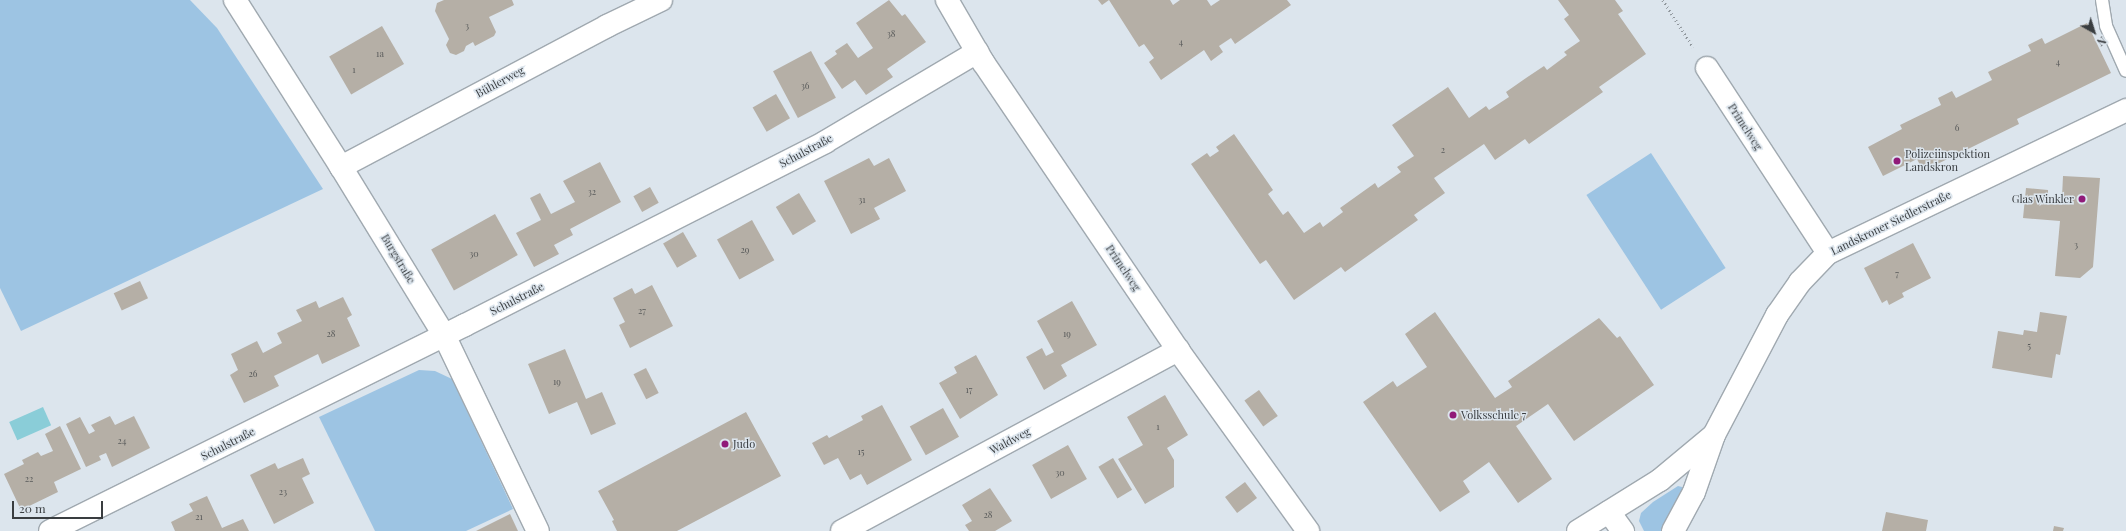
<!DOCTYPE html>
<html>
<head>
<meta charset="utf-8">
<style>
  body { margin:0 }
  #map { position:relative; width:2126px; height:531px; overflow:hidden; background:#dce5ed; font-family:"Playfair Display",serif }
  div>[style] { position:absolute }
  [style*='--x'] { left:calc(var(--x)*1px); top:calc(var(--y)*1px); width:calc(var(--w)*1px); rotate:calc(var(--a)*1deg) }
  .green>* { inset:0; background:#9dc4e3; transform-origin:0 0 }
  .water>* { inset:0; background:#8acdd8; transform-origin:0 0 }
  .building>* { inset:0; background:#b5afa6; transform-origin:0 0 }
  .path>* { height:2.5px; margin-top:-1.25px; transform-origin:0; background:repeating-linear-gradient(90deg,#91989e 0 1px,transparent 0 4px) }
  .roads { filter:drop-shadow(1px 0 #a0a9b0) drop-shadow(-1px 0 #a0a9b0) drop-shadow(0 1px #a0a9b0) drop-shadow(0 -1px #a0a9b0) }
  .service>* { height:12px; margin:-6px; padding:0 6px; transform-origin:6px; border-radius:6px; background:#fff }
  .minor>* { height:22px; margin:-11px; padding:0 11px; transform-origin:11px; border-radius:11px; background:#fff }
  .dots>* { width:11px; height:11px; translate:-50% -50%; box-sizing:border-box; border:2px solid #dce5ed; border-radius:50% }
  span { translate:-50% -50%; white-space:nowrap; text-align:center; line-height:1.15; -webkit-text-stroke:3px #dce5ed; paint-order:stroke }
  .number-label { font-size:9px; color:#585a5a }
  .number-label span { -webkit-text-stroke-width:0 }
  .street-label { font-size:11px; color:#393d40 }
  .poi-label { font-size:11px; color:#393d40 }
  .left { translate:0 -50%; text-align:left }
  .right { translate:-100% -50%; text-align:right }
  .north { position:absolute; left:2074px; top:12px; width:40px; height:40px; -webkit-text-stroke:3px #dce5ed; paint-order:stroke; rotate:141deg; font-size:11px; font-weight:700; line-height:16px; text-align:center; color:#393d40 }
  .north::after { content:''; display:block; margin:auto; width:14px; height:18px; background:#393d40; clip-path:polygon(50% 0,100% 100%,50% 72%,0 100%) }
  .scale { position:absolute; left:12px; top:501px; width:91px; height:18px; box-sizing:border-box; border:2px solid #393d40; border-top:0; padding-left:5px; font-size:12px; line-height:14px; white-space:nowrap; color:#393d40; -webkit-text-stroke:3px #dce5ed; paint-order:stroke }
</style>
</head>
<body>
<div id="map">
  <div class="green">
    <div style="clip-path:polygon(0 0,190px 0,217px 28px,323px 189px,21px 331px,0 288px)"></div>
    <div style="left:1651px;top:153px;width:137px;height:77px;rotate:57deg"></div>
    <div style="clip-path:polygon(419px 370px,435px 371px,452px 379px,513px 509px,466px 531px,375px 531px,319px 417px)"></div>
    <div style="clip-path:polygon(1678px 486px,1682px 487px,1682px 492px,1661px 531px,1644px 531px,1639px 521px,1641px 513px,1653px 502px)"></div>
  </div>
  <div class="water">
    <div style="left:43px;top:407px;width:20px;height:37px;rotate:66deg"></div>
  </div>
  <div class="building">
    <div style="clip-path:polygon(444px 0,512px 0,514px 5px,489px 17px,496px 32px,494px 36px,475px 46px,473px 42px,466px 46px,464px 51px,456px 55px,450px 53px,446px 45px,449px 39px,435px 11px,437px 3px)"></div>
    <div style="clip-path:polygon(889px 0,902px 16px,905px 14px,926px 42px,887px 69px,893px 77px,866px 95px,855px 80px,842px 89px,824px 63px,837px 54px,835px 51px,847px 43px,858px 58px,873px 48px,856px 23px)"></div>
    <div style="clip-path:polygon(1098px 0,1109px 0,1102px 5px)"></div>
    <div style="clip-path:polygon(1109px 0,1170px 0,1173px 5px,1180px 0,1207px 0,1211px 6px,1220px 0,1287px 0,1291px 5px,1235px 44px,1231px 38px,1219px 46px,1223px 52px,1211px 61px,1204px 50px,1161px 80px,1149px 62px,1154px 58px,1144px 44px,1139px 47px)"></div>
    <div style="clip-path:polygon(1558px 0,1615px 0,1623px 11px,1618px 14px,1646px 54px,1599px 87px,1603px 92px,1529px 144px,1525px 139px,1495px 160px,1484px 144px,1434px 178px,1445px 193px,1414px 215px,1418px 220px,1345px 272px,1341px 267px,1294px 300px,1266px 260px,1260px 264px,1191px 164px,1207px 153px,1210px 157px,1219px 151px,1216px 147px,1234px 134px,1273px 190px,1268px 194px,1283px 215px,1288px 211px,1304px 233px,1320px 222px,1323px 227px,1343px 212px,1340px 208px,1375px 183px,1378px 188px,1401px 172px,1397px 167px,1414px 156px,1392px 125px,1448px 87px,1469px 118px,1486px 106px,1489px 110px,1509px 97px,1506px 92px,1526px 78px,1544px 66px,1547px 70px,1567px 55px,1564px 52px,1580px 41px,1564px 19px,1569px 15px)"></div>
    <div style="clip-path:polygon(2087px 23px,2111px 73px,2017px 119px,2019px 124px,1923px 171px,1917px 159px,1883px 176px,1868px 147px,1902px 129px,1900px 125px,1941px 105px,1938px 98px,1952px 91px,1956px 98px,1992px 80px,1988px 72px,2031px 51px,2028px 45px,2042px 38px,2045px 44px)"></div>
    <div style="left:382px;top:26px;width:44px;height:61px;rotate:60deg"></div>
    <div style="left:811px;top:51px;width:53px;height:43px;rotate:62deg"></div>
    <div style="left:776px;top:94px;width:28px;height:27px;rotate:60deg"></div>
    <div style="clip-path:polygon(869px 158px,874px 166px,889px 158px,906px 191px,874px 208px,880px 219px,851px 234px,824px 181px)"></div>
    <div style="clip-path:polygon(600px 162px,621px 202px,570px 229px,573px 235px,554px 245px,559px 254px,534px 267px,516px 233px,541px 220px,530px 198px,540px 193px,551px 214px,575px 202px,563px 181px)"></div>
    <div style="clip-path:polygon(2063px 176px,2100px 178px,2093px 267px,2080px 278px,2055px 276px,2060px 221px,2023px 218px,2026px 188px,2048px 190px,2048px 196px,2062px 197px)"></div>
    <div style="left:650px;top:187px;width:18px;height:19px;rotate:61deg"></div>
    <div style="left:799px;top:193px;width:33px;height:27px;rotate:59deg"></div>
    <div style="left:495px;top:214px;width:47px;height:73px;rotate:61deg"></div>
    <div style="left:752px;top:220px;width:46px;height:40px;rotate:61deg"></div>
    <div style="left:683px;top:232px;width:28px;height:23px;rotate:60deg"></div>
    <div style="clip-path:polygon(1913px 243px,1931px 278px,1902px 293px,1904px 297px,1889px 305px,1887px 300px,1882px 303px,1864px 268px)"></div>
    <div style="left:140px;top:281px;width:19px;height:29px;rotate:65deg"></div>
    <div style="clip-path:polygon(652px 285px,673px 326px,630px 348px,619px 325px,625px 322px,613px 298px,632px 288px,635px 294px)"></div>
    <div style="clip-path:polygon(343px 297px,352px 315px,347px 318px,360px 346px,322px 364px,318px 354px,274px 376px,279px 386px,244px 403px,230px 375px,238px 370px,231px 354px,257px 341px,263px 353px,282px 343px,277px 333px,302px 321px,296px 310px,316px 301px,319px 308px)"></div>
    <div style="clip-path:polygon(1072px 301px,1097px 345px,1061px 365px,1067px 376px,1044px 390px,1026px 357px,1042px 348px,1046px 356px,1054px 352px,1037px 321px)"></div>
    <div style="clip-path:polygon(1435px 312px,1495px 398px,1512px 387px,1508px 381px,1599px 318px,1617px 338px,1620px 336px,1654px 385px,1574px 441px,1548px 404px,1516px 426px,1552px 479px,1518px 503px,1489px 462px,1463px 481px,1470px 492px,1440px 512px,1363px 402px,1393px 381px,1397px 387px,1427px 367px,1405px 334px)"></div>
    <div style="clip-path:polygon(2040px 312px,2067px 316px,2060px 355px,2056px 354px,2052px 378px,1992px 368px,1998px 331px,2023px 335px,2024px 330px,2037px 332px)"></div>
    <div style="clip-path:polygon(565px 349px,586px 399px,602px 392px,616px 424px,591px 435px,577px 402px,549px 414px,528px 364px)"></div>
    <div style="clip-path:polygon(976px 355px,998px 395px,960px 419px,939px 383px,957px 373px,954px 367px)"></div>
    <div style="left:646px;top:368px;width:28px;height:14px;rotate:63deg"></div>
    <div style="left:1259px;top:390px;width:32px;height:18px;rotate:54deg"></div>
    <div style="clip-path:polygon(1165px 395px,1188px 435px,1167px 448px,1174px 460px,1174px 487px,1145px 504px,1118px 459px,1143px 445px,1127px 417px)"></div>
    <div style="clip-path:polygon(882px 405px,912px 460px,867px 485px,861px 474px,850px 480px,838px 458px,824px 465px,812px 443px,827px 435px,829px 438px,863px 420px,861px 416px)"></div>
    <div style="left:943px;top:408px;width:33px;height:38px;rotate:61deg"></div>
    <div style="clip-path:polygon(746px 412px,781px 476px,677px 531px,617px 531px,612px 521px,614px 520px,598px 491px)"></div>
    <div style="clip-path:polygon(110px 416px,115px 425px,134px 416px,150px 448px,112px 467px,106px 453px,99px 456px,101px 460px,86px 467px,66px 424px,80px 417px,89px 434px,95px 431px,91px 425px)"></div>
    <div style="clip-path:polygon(60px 426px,81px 469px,54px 482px,58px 492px,21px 510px,4px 474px,24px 464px,22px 460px,38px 452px,41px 456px,53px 451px,45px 434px)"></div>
    <div style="left:1068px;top:445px;width:39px;height:41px;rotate:61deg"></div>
    <div style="clip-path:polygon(303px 458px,310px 474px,302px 478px,314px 503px,274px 524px,250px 475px,275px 463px,278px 469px)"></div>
    <div style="left:1113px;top:458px;width:37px;height:17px;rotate:59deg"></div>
    <div style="left:1245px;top:482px;width:20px;height:25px;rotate:53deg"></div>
    <div style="clip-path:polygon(990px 488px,1012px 521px,995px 531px,969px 531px,965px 525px,972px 521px,962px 505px)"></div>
    <div style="clip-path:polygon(207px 496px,222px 528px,243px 519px,249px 531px,175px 531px,171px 522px,193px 511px,189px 504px)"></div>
    <div style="clip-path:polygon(1886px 512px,1928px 520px,1926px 531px,1882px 531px)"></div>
    <div style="clip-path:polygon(510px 514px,518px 531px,476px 531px)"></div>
    <div style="clip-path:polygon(2054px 526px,2064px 528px,2063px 531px,2053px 531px)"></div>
  </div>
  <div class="path">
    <div style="--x:1663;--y:0;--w:56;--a:57.4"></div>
  </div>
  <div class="roads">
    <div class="service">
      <div style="--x:2102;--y:0;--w:26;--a:81"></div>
      <div style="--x:2106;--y:26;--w:49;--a:66"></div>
    </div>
    <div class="minor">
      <div style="--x:235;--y:0;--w:198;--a:57.6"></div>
      <div style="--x:341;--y:167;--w:197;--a:58.5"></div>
      <div style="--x:444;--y:335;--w:217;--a:64.4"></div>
      <div style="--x:947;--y:0;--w:72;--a:59.9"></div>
      <div style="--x:983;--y:62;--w:348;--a:55.9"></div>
      <div style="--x:1178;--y:350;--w:223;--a:54.3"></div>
      <div style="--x:1707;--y:68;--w:221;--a:56.8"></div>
      <div style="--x:341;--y:167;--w:301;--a:-27.9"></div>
      <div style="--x:607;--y:26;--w:60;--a:-25.7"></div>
      <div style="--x:1609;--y:512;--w:24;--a:54"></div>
      <div style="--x:50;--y:531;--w:463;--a:-26.4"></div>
      <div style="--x:465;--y:325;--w:404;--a:-26.9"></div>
      <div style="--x:825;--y:142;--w:177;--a:-30.6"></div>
      <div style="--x:842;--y:531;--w:382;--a:-28.3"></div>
      <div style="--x:1578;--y:531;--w:97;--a:-31.9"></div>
      <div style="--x:1660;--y:480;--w:70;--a:-39.8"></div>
      <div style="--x:1714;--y:435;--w:136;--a:-62.3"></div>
      <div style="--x:1777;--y:315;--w:40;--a:-55.1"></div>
      <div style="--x:1800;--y:282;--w:40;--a:-46"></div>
      <div style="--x:1828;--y:253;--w:331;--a:-25.6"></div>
      <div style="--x:1673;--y:531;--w:44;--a:-61.7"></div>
      <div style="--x:1694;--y:492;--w:60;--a:-70.7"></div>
    </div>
  </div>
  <div class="dots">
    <div style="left:1897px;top:161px;background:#901a79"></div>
    <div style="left:2082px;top:199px;background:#901a79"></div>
    <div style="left:1453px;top:415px;background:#901a79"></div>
    <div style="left:725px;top:444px;background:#901a79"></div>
  </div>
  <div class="number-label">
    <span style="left:467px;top:25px">3</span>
    <span style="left:891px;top:33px">38</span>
    <span style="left:1181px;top:41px">4</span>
    <span style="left:380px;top:53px">1a</span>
    <span style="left:2058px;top:61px">4</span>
    <span style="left:354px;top:69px">1</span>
    <span style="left:805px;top:85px">36</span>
    <span style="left:1957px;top:127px">6</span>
    <span style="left:1443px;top:149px">2</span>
    <span style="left:592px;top:191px">32</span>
    <span style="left:862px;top:199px">31</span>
    <span style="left:2076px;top:244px">3</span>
    <span style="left:745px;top:249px">29</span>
    <span style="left:474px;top:253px">30</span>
    <span style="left:1897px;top:273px">7</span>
    <span style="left:642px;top:310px">27</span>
    <span style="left:331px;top:333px">28</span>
    <span style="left:1067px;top:333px">19</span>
    <span style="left:2029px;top:345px">5</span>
    <span style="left:253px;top:373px">26</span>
    <span style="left:557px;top:381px">19</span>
    <span style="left:969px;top:389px">17</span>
    <span style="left:1158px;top:426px">1</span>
    <span style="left:122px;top:440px">24</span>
    <span style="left:861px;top:451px">15</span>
    <span style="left:1060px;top:472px">30</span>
    <span style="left:29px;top:478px">22</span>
    <span style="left:283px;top:491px">23</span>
    <span style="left:988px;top:514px">28</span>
    <span style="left:199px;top:516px">21</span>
  </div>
  <div class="street-label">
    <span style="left:500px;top:82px;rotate:-28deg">Bühlerweg</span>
    <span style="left:1745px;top:127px;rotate:57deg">Primelweg</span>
    <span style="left:806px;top:151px;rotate:-28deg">Schulstraße</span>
    <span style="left:1891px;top:223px;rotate:-26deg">Landskroner Siedlerstraße</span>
    <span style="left:398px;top:259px;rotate:59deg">Burgstraße</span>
    <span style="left:1123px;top:268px;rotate:56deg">Primelweg</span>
    <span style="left:517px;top:299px;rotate:-27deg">Schulstraße</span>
    <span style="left:1010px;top:441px;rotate:-28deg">Waldweg</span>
    <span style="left:228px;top:444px;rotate:-27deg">Schulstraße</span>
  </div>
  <div class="poi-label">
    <span class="left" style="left:1905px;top:161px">Polizeiinspektion<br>Landskron</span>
    <span class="right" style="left:2074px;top:199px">Glas Winkler</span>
    <span class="left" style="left:1461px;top:415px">Volksschule 7</span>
    <span class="left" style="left:733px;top:444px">Judo</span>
  </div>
  <div class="north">N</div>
  <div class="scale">20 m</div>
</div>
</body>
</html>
